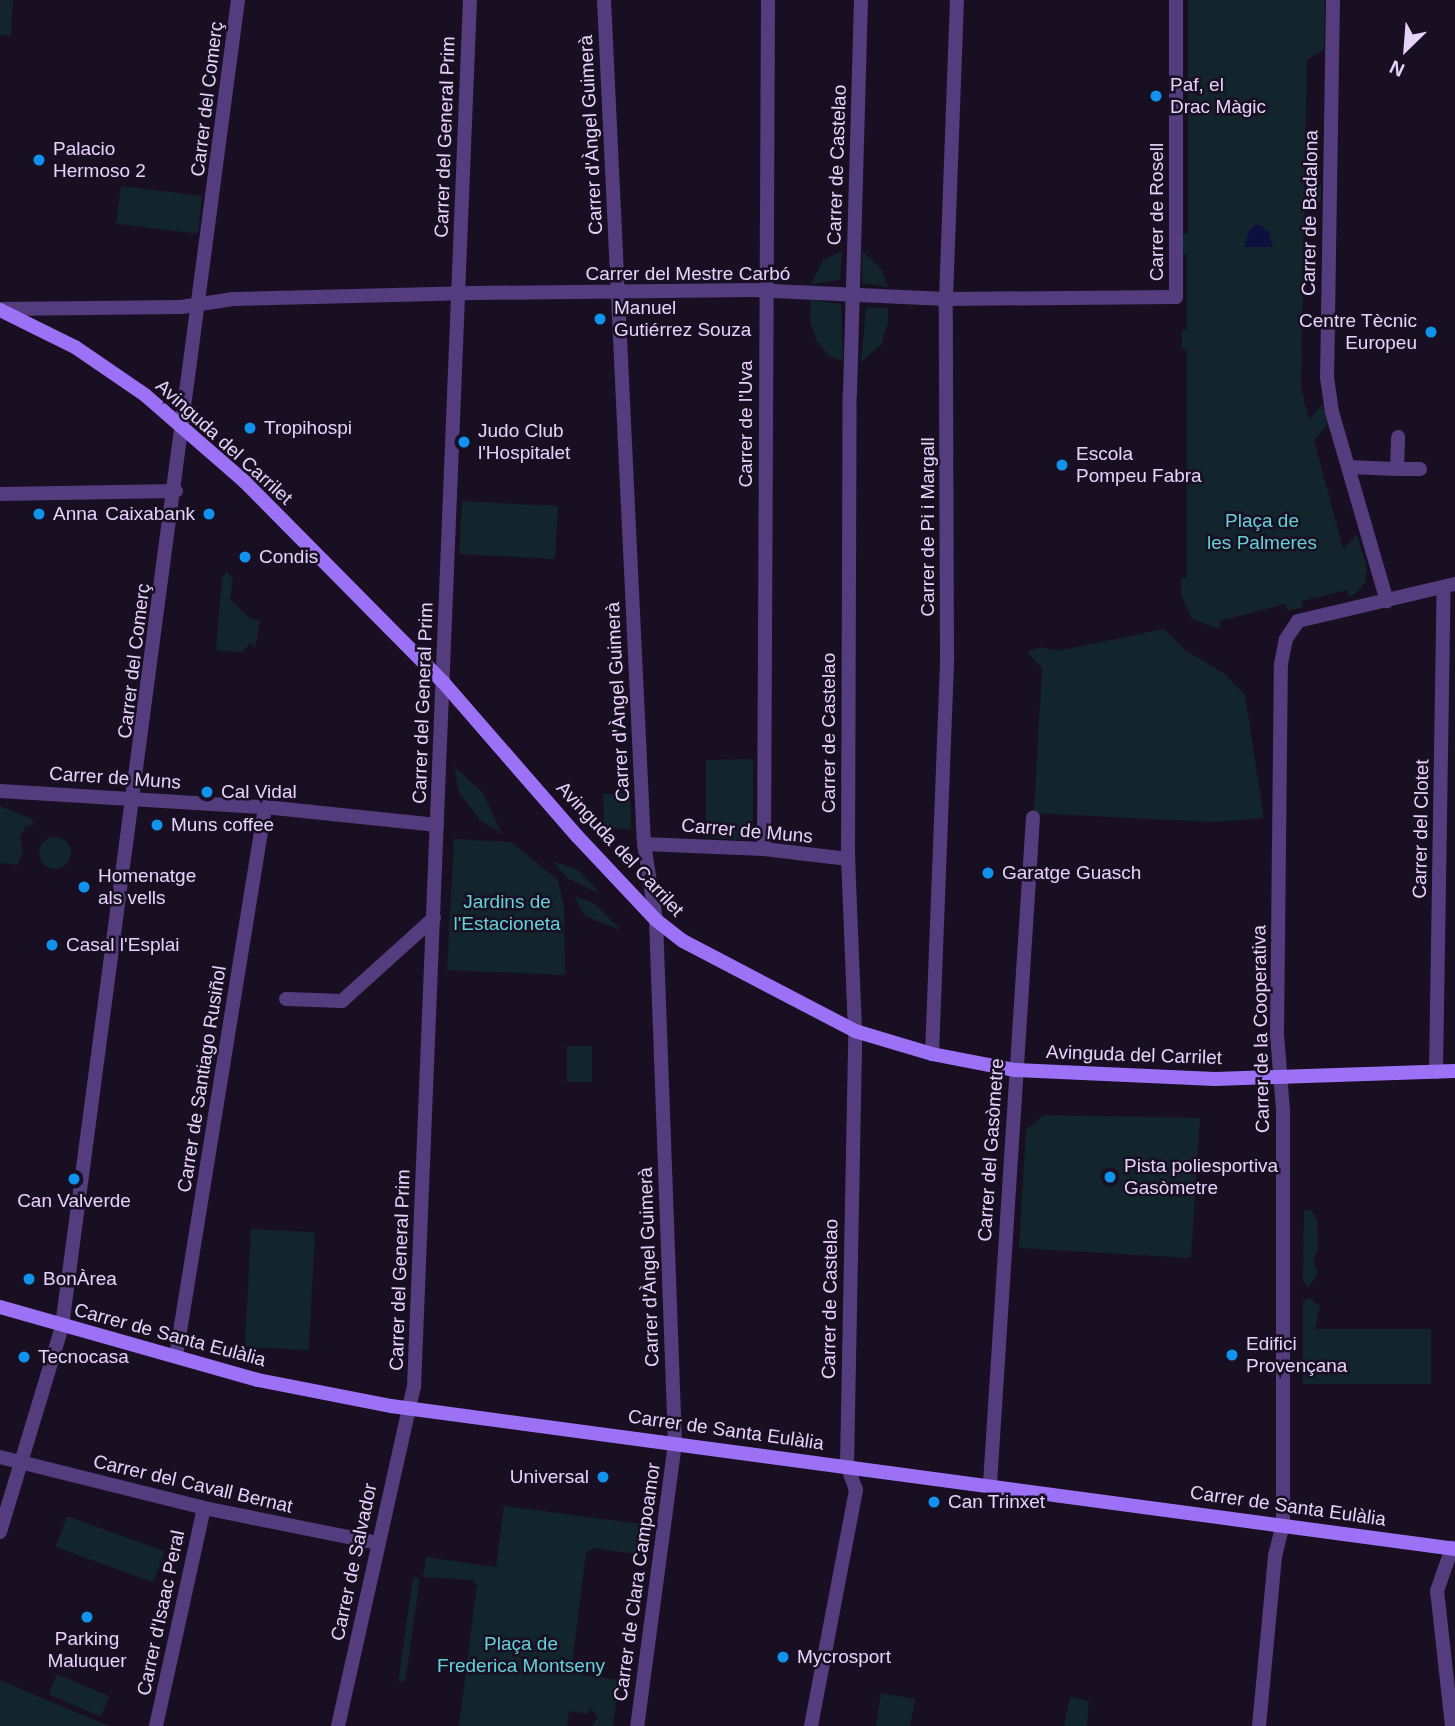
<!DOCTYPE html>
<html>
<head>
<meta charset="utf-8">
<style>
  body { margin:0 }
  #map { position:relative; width:1455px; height:1726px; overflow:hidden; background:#180f22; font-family:Helvetica,sans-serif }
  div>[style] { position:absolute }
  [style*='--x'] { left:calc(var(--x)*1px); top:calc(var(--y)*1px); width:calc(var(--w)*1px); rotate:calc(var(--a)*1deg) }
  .green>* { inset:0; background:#13252c; transform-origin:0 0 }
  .round { border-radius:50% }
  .water>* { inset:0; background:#0d103e }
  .street>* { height:14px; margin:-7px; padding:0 7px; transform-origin:7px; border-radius:7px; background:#543d7e }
  .secondary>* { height:14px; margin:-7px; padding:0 7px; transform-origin:7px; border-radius:7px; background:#9d71f6 }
  .dots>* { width:19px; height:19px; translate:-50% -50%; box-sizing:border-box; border:4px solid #180f22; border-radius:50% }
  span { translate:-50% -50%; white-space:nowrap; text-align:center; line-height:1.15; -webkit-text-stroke:5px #180f22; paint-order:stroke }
  .poi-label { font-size:19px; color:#e5d3fc }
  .left { translate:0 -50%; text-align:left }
  .right { translate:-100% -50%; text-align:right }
  .street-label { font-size:19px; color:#e5d3fc }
  .park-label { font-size:19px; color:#64d1d8 }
  .north { position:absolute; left:1371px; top:14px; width:70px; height:70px; -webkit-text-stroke:5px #180f22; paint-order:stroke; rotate:205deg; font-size:19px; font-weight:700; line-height:28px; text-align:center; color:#e5d3fc }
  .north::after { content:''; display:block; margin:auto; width:24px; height:32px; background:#e5d3fc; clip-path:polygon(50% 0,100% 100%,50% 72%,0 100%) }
</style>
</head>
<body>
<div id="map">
  <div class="green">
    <div style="clip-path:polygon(0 0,13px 0,11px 36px,0 35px)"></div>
    <div style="clip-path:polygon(1188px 0,1325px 0,1324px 49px,1307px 60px,1304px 193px,1321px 184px,1321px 202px,1304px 212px,1301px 388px,1309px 420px,1322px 404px,1328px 424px,1314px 440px,1343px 549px,1357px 535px,1367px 568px,1365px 583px,1355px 594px,1349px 596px,1347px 590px,1302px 601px,1303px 607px,1288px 611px,1285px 604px,1220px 621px,1221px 627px,1216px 628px,1192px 619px,1181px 595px,1181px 578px,1187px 578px,1187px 349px,1182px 349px,1182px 331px,1187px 330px,1187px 254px,1181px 253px,1181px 234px,1188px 234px)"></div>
    <div style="left:121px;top:186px;width:82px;height:38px;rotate:7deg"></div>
    <div style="clip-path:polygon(842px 251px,840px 280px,811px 284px,823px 260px)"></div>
    <div style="clip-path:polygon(862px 251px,881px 269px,888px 287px,862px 283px)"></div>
    <div style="clip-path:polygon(810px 300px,841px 304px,843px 361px,829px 356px,817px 341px,811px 326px)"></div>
    <div style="clip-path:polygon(866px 307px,888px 308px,888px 323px,881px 345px,861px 362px)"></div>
    <div style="left:462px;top:501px;width:96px;height:53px;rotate:3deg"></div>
    <div style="clip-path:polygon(227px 572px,233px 579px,230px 599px,249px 618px,260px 621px,255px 648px,250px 643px,242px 652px,216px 650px,222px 577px)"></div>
    <div style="clip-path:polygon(1164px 629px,1185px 650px,1226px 675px,1245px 695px,1264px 818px,1211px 822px,1034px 813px,1042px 668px,1027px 652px,1042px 647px,1057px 651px)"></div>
    <div style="clip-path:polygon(753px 759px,753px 827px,740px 840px,706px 837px,706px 760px)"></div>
    <div style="clip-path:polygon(454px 766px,483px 793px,502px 834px,481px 821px,459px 793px)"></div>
    <div style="clip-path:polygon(630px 793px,631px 830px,609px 828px,604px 823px,603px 794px)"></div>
    <div style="clip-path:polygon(0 806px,32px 819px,33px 825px,26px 826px,20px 838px,23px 852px,17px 865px,0 863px)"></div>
    <div class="round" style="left:39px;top:837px;width:32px;height:32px"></div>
    <div style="clip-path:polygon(454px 839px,511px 842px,558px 880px,564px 906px,565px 975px,447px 970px)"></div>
    <div style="clip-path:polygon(553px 861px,578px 870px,602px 895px,567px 878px)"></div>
    <div style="clip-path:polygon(574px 896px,594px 903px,621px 930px,585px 916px)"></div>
    <div style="left:567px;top:1046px;width:25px;height:36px"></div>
    <div style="clip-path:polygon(1043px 1115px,1200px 1118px,1191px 1258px,1019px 1248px,1026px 1130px)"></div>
    <div style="clip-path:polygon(1304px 1210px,1311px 1210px,1317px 1220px,1318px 1248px,1313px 1262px,1318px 1273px,1309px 1287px,1303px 1281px)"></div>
    <div style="left:251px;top:1229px;width:64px;height:118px;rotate:3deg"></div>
    <div style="clip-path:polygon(1309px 1298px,1320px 1306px,1315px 1329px,1431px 1329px,1431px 1384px,1303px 1384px,1303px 1301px)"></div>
    <div style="clip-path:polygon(504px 1506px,640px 1524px,636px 1554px,593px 1548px,586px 1553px,571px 1673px,619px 1680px,613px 1726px,592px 1726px,598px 1717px,590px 1708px,588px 1714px,569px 1711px,567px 1726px,459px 1726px,477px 1585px,473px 1580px,423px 1577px,426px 1557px,496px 1567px)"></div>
    <div style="left:67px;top:1516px;width:104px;height:33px;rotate:20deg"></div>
    <div style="left:413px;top:1577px;width:7px;height:105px;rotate:8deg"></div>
    <div style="left:57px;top:1674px;width:57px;height:22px;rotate:23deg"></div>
    <div style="clip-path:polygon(0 1680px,30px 1693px,109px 1726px,0 1726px)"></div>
    <div style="clip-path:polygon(881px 1693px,915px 1699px,910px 1726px,876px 1726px)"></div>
    <div style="clip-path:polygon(1070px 1697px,1089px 1701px,1087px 1726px,1064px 1726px)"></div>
  </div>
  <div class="water">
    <div style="clip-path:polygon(1258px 224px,1269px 232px,1273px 247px,1244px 247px,1250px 229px)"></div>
  </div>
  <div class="street">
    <div style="--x:604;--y:0;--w:845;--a:87.29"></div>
    <div style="--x:644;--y:844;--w:77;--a:81"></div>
    <div style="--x:656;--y:920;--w:523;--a:87.92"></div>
    <div style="--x:675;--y:1443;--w:286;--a:97.6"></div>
    <div style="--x:1333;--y:0;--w:377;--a:90.9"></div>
    <div style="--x:1327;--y:377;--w:35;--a:82"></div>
    <div style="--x:1332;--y:412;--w:197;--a:73.8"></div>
    <div style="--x:0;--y:309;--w:181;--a:-0.6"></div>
    <div style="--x:181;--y:307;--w:53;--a:-8.7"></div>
    <div style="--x:233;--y:299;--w:241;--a:-1.4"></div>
    <div style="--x:474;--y:293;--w:279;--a:-0.6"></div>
    <div style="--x:753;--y:290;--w:193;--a:2.7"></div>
    <div style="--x:946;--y:299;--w:230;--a:-0.5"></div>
    <div style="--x:1176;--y:297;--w:297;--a:-90"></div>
    <div style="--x:1348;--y:467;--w:49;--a:2.3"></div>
    <div style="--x:1397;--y:469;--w:32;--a:-88"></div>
    <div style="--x:1397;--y:469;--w:23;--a:0"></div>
    <div style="--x:0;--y:494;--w:176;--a:-1"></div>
    <div style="--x:0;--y:791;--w:265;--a:3.5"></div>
    <div style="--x:265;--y:807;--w:173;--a:6"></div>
    <div style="--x:644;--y:844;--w:120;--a:2.4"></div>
    <div style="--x:764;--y:849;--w:85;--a:6.8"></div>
    <div style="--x:764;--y:849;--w:849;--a:-89.73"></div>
    <div style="--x:286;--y:999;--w:56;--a:2"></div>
    <div style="--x:342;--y:1001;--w:124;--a:-42.1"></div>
    <div style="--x:932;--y:1054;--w:397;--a:-87.8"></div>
    <div style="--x:947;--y:657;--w:358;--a:-90.2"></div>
    <div style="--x:946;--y:299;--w:299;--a:-87.9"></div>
    <div style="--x:1436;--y:1072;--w:485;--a:-89.1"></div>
    <div style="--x:176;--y:1356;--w:556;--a:-80.79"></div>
    <div style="--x:0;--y:1457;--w:210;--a:14"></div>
    <div style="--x:204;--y:1508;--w:177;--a:11.4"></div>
    <div style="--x:990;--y:1484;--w:668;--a:-86.31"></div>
    <div style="--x:0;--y:1532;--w:215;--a:-73.2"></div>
    <div style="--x:62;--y:1326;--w:1338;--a:-82.44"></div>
    <div style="--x:156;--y:1726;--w:223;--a:-77.6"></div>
    <div style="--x:338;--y:1726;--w:347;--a:-77.4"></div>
    <div style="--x:414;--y:1387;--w:1388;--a:-87.69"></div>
    <div style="--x:811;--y:1726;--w:240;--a:-79.2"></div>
    <div style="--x:856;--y:1490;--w:27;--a:-110"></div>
    <div style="--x:847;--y:1465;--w:434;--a:-88.9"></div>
    <div style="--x:855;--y:1031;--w:172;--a:-92.3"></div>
    <div style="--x:848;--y:859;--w:466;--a:-89.8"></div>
    <div style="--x:850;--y:393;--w:393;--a:-88.4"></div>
    <div style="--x:1259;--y:1726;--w:171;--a:-84.6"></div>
    <div style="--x:1275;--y:1556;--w:32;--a:-76"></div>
    <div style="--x:1283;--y:1525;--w:415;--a:-90"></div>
    <div style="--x:1283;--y:1110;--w:76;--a:-94.5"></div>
    <div style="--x:1277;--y:1034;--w:370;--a:-89.4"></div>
    <div style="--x:1281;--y:664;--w:25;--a:-79"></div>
    <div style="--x:1286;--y:639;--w:22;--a:-56"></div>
    <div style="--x:1298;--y:621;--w:161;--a:-13.3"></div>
    <div style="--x:1452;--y:1726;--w:136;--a:-96.3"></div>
    <div style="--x:1437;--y:1591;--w:46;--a:-70.8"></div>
  </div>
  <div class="secondary">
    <div style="--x:0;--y:310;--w:84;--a:26.3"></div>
    <div style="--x:75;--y:347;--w:85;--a:34.4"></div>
    <div style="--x:145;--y:395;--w:133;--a:41"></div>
    <div style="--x:245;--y:482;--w:281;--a:45.3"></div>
    <div style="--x:443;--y:682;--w:204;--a:49"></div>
    <div style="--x:577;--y:836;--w:115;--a:46.8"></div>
    <div style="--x:656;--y:920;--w:34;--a:38"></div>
    <div style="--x:683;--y:941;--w:194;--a:27.6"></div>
    <div style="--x:855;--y:1031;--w:80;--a:16.6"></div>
    <div style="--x:932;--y:1054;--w:85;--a:10.9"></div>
    <div style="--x:1015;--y:1070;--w:200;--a:2.6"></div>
    <div style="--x:1215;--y:1079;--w:240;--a:-1.9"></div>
    <div style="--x:0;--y:1307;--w:268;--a:15.8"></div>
    <div style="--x:258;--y:1380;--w:136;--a:11.1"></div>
    <div style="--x:391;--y:1406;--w:1074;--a:7.65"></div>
  </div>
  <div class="dots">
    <div style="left:1156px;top:96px;background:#0f93ed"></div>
    <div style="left:39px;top:160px;background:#0f93ed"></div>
    <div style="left:600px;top:319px;background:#0f93ed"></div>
    <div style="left:1431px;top:332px;background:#0f93ed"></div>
    <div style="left:250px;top:428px;background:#0f93ed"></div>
    <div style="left:464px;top:442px;background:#0f93ed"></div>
    <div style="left:1062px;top:465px;background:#0f93ed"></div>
    <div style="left:39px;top:514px;background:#0f93ed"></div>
    <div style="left:209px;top:514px;background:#0f93ed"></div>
    <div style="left:245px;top:557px;background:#0f93ed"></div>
    <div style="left:207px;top:792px;background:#0f93ed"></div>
    <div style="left:157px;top:825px;background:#0f93ed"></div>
    <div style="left:988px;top:873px;background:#0f93ed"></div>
    <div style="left:84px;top:887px;background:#0f93ed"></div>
    <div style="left:52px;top:945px;background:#0f93ed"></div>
    <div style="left:1110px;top:1177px;background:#0f93ed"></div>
    <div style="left:74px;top:1179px;background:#0f93ed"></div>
    <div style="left:29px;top:1279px;background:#0f93ed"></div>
    <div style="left:1232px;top:1355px;background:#0f93ed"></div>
    <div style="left:24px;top:1357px;background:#0f93ed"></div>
    <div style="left:603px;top:1477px;background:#0f93ed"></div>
    <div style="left:934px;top:1502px;background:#0f93ed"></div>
    <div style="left:87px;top:1617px;background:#0f93ed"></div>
    <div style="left:783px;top:1657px;background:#0f93ed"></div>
  </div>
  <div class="poi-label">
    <span class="left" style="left:1170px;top:96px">Paf, el<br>Drac Màgic</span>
    <span class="left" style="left:53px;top:160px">Palacio<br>Hermoso 2</span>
    <span class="left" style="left:614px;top:319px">Manuel<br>Gutiérrez Souza</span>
    <span class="right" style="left:1417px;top:332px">Centre Tècnic<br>Europeu</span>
    <span class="left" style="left:264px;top:428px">Tropihospi</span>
    <span class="left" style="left:478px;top:442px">Judo Club<br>l'Hospitalet</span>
    <span class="left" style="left:1076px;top:465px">Escola<br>Pompeu Fabra</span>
    <span class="left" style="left:53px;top:514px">Anna</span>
    <span class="right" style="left:195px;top:514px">Caixabank</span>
    <span class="left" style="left:259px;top:557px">Condis</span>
    <span class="left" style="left:221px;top:792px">Cal Vidal</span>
    <span class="left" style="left:171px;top:825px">Muns coffee</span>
    <span class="left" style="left:1002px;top:873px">Garatge Guasch</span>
    <span class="left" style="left:98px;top:887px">Homenatge<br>als vells</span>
    <span class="left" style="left:66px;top:945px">Casal l'Esplai</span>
    <span class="left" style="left:1124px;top:1177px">Pista poliesportiva<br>Gasòmetre</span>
    <span style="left:74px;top:1201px">Can Valverde</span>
    <span class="left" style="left:43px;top:1279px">BonÀrea</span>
    <span class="left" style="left:1246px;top:1355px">Edifici<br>Provençana</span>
    <span class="left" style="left:38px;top:1357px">Tecnocasa</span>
    <span class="right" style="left:589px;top:1477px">Universal</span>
    <span class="left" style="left:948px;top:1502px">Can Trinxet</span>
    <span style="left:87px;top:1650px">Parking<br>Maluquer</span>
    <span class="left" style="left:797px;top:1657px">Mycrosport</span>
  </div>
  <div class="street-label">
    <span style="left:207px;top:99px;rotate:-83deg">Carrer del Comerç</span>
    <span style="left:591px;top:135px;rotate:-93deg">Carrer d'Àngel Guimerà</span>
    <span style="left:445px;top:137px;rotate:-88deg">Carrer del General Prim</span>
    <span style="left:837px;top:165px;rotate:-88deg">Carrer de Castelao</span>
    <span style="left:1157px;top:212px;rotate:-90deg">Carrer de Rosell</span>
    <span style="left:1310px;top:213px;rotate:-89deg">Carrer de Badalona</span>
    <span style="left:688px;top:274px">Carrer del Mestre Carbó</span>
    <span style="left:746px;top:424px;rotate:-90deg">Carrer de l'Uva</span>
    <span style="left:224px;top:442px;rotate:42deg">Avinguda del Carrilet</span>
    <span style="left:928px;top:527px;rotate:-90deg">Carrer de Pi i Margall</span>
    <span style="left:134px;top:661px;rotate:-83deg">Carrer del Comerç</span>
    <span style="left:618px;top:702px;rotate:-93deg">Carrer d'Àngel Guimerà</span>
    <span style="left:423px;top:703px;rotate:-88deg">Carrer del General Prim</span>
    <span style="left:829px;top:733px;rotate:-90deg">Carrer de Castelao</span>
    <span style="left:115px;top:778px;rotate:4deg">Carrer de Muns</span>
    <span style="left:1421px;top:829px;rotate:-89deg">Carrer del Clotet</span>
    <span style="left:747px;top:831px;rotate:5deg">Carrer de Muns</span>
    <span style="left:620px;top:849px;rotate:47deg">Avinguda del Carrilet</span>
    <span style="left:1261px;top:1029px;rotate:-91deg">Carrer de la Cooperativa</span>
    <span style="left:1134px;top:1055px;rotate:2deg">Avinguda del Carrilet</span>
    <span style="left:202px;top:1079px;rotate:-81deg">Carrer de Santiago Rusiñol</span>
    <span style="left:991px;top:1150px;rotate:-86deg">Carrer del Gasòmetre</span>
    <span style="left:649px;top:1267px;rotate:-92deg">Carrer d'Àngel Guimerà</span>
    <span style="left:400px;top:1270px;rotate:-88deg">Carrer del General Prim</span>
    <span style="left:830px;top:1299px;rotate:-89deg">Carrer de Castelao</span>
    <span style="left:170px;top:1335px;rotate:15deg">Carrer de Santa Eulàlia</span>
    <span style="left:726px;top:1430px;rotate:8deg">Carrer de Santa Eulàlia</span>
    <span style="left:193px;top:1484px;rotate:13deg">Carrer del Cavall Bernat</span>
    <span style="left:1288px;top:1506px;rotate:8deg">Carrer de Santa Eulàlia</span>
    <span style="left:354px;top:1562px;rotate:-78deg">Carrer de Salvador</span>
    <span style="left:637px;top:1582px;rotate:-82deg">Carrer de Clara Campoamor</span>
    <span style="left:161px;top:1613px;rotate:-78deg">Carrer d'Isaac Peral</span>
  </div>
  <div class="park-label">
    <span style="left:1262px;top:532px">Plaça de<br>les Palmeres</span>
    <span style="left:507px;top:913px">Jardins de<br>l'Estacioneta</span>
    <span style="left:521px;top:1655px">Plaça de<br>Frederica Montseny</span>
  </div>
  <div class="north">N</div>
</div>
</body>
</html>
